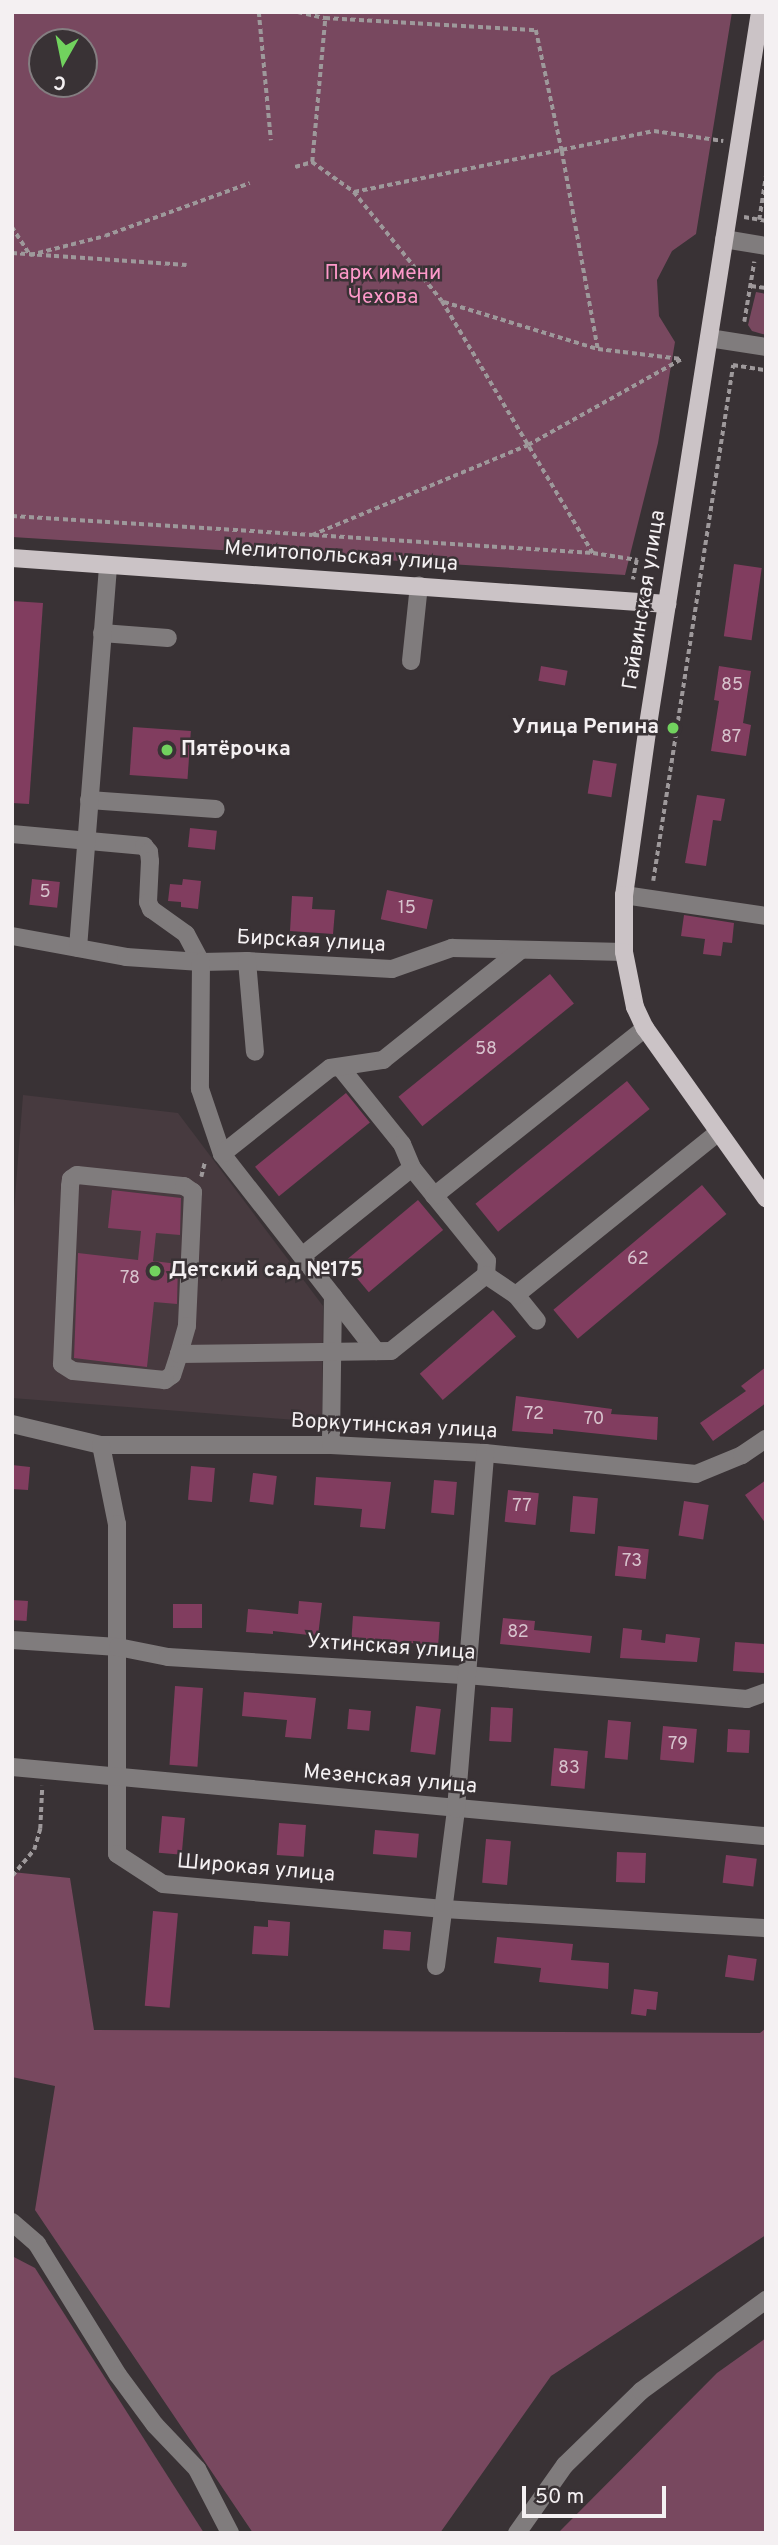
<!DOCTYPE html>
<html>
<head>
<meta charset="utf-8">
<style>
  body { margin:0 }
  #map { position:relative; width:778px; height:2545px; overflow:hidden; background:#393235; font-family:Overpass,sans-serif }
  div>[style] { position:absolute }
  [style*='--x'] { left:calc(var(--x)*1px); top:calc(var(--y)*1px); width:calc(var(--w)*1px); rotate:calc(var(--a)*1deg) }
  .built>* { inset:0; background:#473a3f }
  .green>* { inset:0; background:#78485f }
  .building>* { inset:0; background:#813d5f; transform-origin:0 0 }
  .path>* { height:3.5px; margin-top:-1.75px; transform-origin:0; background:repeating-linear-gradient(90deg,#9e999b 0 5px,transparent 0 8.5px) }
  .minor>* { height:18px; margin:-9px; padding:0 9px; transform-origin:9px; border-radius:9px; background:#807c7d }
  .major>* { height:18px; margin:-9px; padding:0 9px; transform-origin:9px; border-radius:9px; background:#cbc3c6 }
  .dots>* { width:19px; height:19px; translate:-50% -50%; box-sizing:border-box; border:4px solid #393235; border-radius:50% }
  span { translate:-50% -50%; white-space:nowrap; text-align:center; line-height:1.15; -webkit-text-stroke:5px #393235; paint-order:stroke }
  .number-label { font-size:18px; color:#d7c3cd }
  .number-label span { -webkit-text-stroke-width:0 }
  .park-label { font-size:21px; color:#fe99ca }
  .street-label { font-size:21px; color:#f4f0f2 }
  .poi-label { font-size:21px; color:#f4f0f2; font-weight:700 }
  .right { translate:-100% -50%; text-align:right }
  .left { translate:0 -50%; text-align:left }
  .frame { position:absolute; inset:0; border:14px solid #f4f0f2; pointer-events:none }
  .north { position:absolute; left:28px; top:28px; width:70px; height:70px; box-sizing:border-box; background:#393235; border:2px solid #847e81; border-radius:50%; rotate:189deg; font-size:19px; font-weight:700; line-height:28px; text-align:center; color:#f4f0f2 }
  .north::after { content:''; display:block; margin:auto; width:24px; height:32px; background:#71d25e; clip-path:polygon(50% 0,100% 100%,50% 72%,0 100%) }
  .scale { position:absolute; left:522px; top:2486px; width:144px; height:32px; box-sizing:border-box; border:4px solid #f4f0f2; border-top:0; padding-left:9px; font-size:21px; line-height:24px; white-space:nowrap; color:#f4f0f2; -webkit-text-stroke:5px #393235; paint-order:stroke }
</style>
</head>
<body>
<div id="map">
  <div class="built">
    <div style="clip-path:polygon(23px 1095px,178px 1113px,323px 1306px,322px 1422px,12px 1398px,12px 1236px)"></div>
  </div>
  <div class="green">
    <div style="clip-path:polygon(evenodd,12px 12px,732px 12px,696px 234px,672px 251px,657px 280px,659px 316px,675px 342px,658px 443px,625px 575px,12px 537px,12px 12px,84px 42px,84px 84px,42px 84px,42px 42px,84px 42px)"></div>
    <div style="clip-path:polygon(756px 292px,766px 294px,766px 335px,752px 331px,748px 325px)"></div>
    <div style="clip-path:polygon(12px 1872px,70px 1878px,94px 2030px,760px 2033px,766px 2028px,766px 2235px,551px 2376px,440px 2533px,253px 2533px,35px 2210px,55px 2086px,12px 2077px)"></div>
    <div style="clip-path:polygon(12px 2256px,35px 2268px,204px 2533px,12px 2533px)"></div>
    <div style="clip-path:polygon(766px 2338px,766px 2533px,558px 2533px,717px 2373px)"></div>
  </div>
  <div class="building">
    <div style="left:734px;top:564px;width:28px;height:73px;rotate:8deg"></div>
    <div style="clip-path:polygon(12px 601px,43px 603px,29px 804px,12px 803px)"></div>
    <div style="left:541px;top:666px;width:27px;height:15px;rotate:10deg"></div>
    <div style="clip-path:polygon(719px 666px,751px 671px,743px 723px,751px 725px,746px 756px,711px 751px,719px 701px,714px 700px)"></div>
    <div style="left:133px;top:727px;width:58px;height:48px;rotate:4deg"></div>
    <div style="left:593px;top:760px;width:24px;height:34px;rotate:9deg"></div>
    <div style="clip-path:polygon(697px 795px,725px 799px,721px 821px,713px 820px,706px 866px,685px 863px)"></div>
    <div style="left:190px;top:828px;width:27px;height:19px;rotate:6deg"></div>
    <div style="left:32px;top:879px;width:28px;height:26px;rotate:6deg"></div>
    <div style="clip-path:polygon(183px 879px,201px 881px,198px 909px,181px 907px,181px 902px,168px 901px,170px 884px,182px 885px)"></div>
    <div style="left:387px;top:890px;width:47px;height:30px;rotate:12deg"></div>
    <div style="clip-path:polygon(292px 896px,313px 897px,312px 909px,335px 910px,333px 934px,290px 931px)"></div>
    <div style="clip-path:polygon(684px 915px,734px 923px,732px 943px,723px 942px,721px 956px,703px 954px,705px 939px,681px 936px)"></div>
    <div style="left:550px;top:974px;width:38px;height:195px;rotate:51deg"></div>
    <div style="left:627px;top:1081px;width:36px;height:195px;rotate:51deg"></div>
    <div style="left:346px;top:1093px;width:38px;height:117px;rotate:51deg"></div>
    <div style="left:702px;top:1185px;width:38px;height:194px;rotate:50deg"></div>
    <div style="clip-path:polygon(112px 1190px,181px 1198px,180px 1235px,156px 1233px,153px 1261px,178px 1264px,177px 1304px,154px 1302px,147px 1367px,74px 1358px,78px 1253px,138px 1260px,141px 1231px,108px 1228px)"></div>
    <div style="left:418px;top:1200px;width:39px;height:97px;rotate:50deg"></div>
    <div style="left:493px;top:1310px;width:35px;height:97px;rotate:49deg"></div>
    <div style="clip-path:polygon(766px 1367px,766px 1403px,713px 1441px,700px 1423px,746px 1391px,741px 1386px)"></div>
    <div style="clip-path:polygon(516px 1396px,612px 1409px,611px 1414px,658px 1417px,657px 1440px,553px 1429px,553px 1434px,512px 1431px)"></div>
    <div style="clip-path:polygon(12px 1465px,30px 1467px,28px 1490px,12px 1489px)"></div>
    <div style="left:191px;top:1466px;width:24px;height:34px;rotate:5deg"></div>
    <div style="left:253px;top:1473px;width:24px;height:29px;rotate:7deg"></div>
    <div style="clip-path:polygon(316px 1477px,391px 1482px,385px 1529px,360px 1527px,362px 1509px,314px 1505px)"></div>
    <div style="left:434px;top:1480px;width:23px;height:33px;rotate:5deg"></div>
    <div style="clip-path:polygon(766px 1480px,766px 1524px,745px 1495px)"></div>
    <div style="left:508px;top:1490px;width:31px;height:32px;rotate:6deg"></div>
    <div style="left:573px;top:1496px;width:25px;height:36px;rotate:5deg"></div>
    <div style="left:684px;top:1501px;width:25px;height:35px;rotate:9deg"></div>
    <div style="left:618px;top:1546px;width:31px;height:30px;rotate:6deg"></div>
    <div style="left:12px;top:1600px;width:16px;height:20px;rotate:4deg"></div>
    <div style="clip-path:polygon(299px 1601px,322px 1603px,318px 1636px,273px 1631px,273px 1634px,246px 1632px,248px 1609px,298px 1614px)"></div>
    <div style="left:173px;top:1604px;width:29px;height:24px"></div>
    <div style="left:353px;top:1616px;width:87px;height:23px;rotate:4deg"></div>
    <div style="clip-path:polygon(503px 1618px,535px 1621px,534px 1630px,592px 1636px,590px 1653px,500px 1644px)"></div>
    <div style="clip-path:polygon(623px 1628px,642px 1630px,641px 1640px,665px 1643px,666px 1634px,700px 1638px,697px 1662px,620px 1658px)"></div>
    <div style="left:735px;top:1642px;width:31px;height:29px;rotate:4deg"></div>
    <div style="left:175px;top:1686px;width:28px;height:79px;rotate:4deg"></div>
    <div style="clip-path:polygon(244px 1692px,316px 1698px,311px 1739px,285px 1737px,287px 1720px,242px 1716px)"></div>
    <div style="left:416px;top:1706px;width:25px;height:46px;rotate:7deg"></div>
    <div style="left:491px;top:1707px;width:22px;height:34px;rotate:3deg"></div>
    <div style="left:349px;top:1709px;width:22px;height:20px;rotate:5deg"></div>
    <div style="left:608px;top:1720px;width:23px;height:38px;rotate:5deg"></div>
    <div style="left:663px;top:1726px;width:34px;height:34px;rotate:5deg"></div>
    <div style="left:728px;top:1729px;width:22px;height:23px;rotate:3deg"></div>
    <div style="left:554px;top:1748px;width:34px;height:38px;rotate:5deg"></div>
    <div style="left:162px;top:1816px;width:23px;height:37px;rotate:5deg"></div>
    <div style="left:279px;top:1823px;width:27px;height:32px;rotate:4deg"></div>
    <div style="left:375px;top:1830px;width:44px;height:24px;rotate:5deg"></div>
    <div style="left:486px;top:1839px;width:25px;height:44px;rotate:5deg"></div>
    <div style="left:617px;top:1852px;width:29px;height:30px;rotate:2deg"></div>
    <div style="left:726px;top:1855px;width:31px;height:28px;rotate:7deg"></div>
    <div style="left:153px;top:1911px;width:25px;height:95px;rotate:5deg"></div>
    <div style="clip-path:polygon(268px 1920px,290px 1922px,288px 1956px,252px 1954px,254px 1926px,268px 1927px)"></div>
    <div style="left:384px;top:1930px;width:27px;height:19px;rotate:4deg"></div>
    <div style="clip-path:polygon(497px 1937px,573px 1944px,571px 1960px,609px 1963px,608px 1989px,539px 1982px,541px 1968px,494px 1963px)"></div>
    <div style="left:728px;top:1955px;width:29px;height:22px;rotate:8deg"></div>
    <div style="clip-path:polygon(634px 1989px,658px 1992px,656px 2010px,647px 2009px,646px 2016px,631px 2014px)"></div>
  </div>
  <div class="path">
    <div style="--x:259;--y:12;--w:129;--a:84.6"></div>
    <div style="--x:298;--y:12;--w:28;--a:13"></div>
    <div style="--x:325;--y:18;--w:211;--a:3.3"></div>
    <div style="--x:536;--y:30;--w:124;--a:77.9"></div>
    <div style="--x:562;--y:151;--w:201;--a:79.7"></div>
    <div style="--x:312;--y:162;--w:145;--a:-84.8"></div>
    <div style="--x:295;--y:167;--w:18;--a:-16"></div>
    <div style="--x:312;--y:162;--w:52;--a:35.5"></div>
    <div style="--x:354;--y:192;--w:140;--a:51.1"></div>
    <div style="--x:442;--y:301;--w:294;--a:59.1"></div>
    <div style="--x:593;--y:553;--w:45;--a:9"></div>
    <div style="--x:637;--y:560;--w:20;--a:101"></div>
    <div style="--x:354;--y:192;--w:306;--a:-11.5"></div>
    <div style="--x:654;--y:131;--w:70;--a:8.2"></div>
    <div style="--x:744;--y:217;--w:22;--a:10"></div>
    <div style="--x:759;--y:220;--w:47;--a:-81.3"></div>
    <div style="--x:12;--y:227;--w:33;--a:57"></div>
    <div style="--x:30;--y:255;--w:77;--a:-14.2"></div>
    <div style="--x:105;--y:236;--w:154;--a:-20.1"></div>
    <div style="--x:12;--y:253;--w:175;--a:3.9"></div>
    <div style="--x:751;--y:286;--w:15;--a:8"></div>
    <div style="--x:444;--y:302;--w:161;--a:17"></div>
    <div style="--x:598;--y:349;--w:84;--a:6.9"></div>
    <div style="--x:744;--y:322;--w:61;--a:-80.5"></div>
    <div style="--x:12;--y:516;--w:301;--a:3.6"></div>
    <div style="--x:312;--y:535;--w:234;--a:-22.6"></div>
    <div style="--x:528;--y:445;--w:176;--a:-29.2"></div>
    <div style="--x:314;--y:535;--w:280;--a:3.7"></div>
    <div style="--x:653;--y:881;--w:522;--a:-81.19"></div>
    <div style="--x:733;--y:365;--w:33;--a:9"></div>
    <div style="--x:201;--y:1177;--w:16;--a:-76"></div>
    <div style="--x:12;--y:1876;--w:34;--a:-50"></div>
    <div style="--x:34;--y:1850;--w:22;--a:-74"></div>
    <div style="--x:40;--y:1829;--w:43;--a:-87.3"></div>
  </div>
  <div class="minor">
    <div style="--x:724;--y:239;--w:43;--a:9.5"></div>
    <div style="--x:709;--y:338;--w:58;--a:9"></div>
    <div style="--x:102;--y:633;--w:66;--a:4.3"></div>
    <div style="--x:411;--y:661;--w:76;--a:-84"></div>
    <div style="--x:89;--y:800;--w:127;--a:4.1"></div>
    <div style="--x:12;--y:834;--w:133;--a:5.2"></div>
    <div style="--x:144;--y:846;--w:8;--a:50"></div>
    <div style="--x:149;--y:852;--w:9;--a:84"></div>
    <div style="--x:150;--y:861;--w:41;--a:92.8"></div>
    <div style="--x:148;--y:902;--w:8;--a:67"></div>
    <div style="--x:151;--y:909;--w:43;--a:35.5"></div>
    <div style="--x:186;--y:934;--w:32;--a:62"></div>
    <div style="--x:201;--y:962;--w:46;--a:-1.2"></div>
    <div style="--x:247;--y:961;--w:145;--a:3.2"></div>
    <div style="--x:392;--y:969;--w:64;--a:-19.3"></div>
    <div style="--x:452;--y:948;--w:172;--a:1.3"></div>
    <div style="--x:624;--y:895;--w:144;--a:8.4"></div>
    <div style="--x:12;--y:936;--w:116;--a:10.4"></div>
    <div style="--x:126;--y:957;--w:75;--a:3.8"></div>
    <div style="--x:201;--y:962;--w:127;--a:90.5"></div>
    <div style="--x:200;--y:1089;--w:69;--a:71.3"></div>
    <div style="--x:222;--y:1154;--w:180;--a:52"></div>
    <div style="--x:333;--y:1296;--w:149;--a:90.8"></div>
    <div style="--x:78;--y:948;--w:384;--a:-85.5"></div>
    <div style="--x:247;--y:961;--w:91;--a:85"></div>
    <div style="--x:340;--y:1067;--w:99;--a:51.2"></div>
    <div style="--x:402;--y:1144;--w:26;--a:67"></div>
    <div style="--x:412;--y:1168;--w:119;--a:51.1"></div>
    <div style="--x:487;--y:1261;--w:14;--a:94"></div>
    <div style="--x:222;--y:1154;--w:138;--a:-38.5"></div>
    <div style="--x:330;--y:1068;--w:54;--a:-8.6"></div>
    <div style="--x:383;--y:1060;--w:176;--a:-38.6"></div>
    <div style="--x:434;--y:1196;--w:270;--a:-38.5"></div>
    <div style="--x:302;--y:1256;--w:141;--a:-38.7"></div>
    <div style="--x:516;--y:1295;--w:33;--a:51"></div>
    <div style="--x:333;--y:1296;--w:70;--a:52"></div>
    <div style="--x:179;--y:1354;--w:22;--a:108"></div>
    <div style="--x:172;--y:1375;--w:9;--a:144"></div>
    <div style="--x:165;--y:1380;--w:92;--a:-174.4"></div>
    <div style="--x:73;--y:1371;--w:13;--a:-148"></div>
    <div style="--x:62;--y:1364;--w:178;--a:-87.4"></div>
    <div style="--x:70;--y:1186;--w:7;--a:-82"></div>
    <div style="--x:71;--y:1179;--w:7;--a:-34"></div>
    <div style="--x:77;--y:1175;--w:108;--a:5.9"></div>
    <div style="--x:184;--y:1186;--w:11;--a:34"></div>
    <div style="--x:193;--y:1192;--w:134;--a:92.6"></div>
    <div style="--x:187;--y:1326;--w:29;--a:106"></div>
    <div style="--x:179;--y:1354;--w:212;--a:-0.8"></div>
    <div style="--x:391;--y:1351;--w:122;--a:-38.7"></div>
    <div style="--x:486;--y:1275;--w:36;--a:34"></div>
    <div style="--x:516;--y:1295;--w:260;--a:-38.8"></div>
    <div style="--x:12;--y:1424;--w:91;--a:13.3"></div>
    <div style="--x:101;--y:1445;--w:230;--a:0"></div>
    <div style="--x:331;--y:1445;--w:154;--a:3"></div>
    <div style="--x:485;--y:1453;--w:212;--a:5.7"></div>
    <div style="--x:696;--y:1474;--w:50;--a:-22.4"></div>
    <div style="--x:742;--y:1455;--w:29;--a:-34"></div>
    <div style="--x:101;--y:1445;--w:81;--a:78.6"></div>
    <div style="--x:117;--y:1524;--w:330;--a:90"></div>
    <div style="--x:117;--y:1854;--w:55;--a:33.1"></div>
    <div style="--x:163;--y:1884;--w:282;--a:5.1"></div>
    <div style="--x:444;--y:1909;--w:323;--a:3.4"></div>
    <div style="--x:12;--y:1640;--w:106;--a:3.8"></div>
    <div style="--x:118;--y:1647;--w:51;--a:11.3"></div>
    <div style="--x:168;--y:1657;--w:299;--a:3.5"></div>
    <div style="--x:466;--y:1675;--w:282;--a:4.9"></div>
    <div style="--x:747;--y:1699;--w:20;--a:-20"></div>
    <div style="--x:12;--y:1767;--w:755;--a:5.24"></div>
    <div style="--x:436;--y:1966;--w:158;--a:-82.7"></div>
    <div style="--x:456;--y:1809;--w:357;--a:-85.3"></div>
    <div style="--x:12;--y:2222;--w:33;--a:41"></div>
    <div style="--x:37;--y:2244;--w:154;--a:58.3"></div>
    <div style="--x:118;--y:2375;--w:62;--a:53.5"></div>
    <div style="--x:155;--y:2425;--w:61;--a:46.3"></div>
    <div style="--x:197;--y:2469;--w:72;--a:62.7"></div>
    <div style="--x:517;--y:2533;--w:83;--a:-54.8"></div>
    <div style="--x:565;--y:2465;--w:106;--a:-44.2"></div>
    <div style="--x:641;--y:2391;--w:155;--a:-36.1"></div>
  </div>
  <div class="major">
    <div style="--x:760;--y:12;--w:722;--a:98.93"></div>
    <div style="--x:648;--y:725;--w:172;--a:98"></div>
    <div style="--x:624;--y:895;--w:57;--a:90"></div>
    <div style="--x:624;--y:952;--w:56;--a:78.7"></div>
    <div style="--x:635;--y:1007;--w:23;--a:65"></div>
    <div style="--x:645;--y:1028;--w:209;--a:54.6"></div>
    <div style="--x:12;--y:558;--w:657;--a:4.02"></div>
  </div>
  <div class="dots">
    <div style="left:673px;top:728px;background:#71d25e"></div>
    <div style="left:167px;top:750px;background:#71d25e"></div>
    <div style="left:155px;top:1271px;background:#71d25e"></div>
  </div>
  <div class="number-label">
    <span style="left:732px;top:686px">85</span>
    <span style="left:731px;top:738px">87</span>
    <span style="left:45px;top:893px">5</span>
    <span style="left:407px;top:909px">15</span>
    <span style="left:486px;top:1050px">58</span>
    <span style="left:638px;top:1260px">62</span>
    <span style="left:130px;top:1279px">78</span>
    <span style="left:534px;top:1415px">72</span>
    <span style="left:594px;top:1420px">70</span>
    <span style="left:522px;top:1507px">77</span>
    <span style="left:632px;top:1562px">73</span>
    <span style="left:518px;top:1633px">82</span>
    <span style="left:678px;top:1745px">79</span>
    <span style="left:569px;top:1769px">83</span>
  </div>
  <div class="park-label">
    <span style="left:383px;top:286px">Парк имени<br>Чехова</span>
  </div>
  <div class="street-label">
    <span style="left:341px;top:557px;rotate:4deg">Мелитопольская улица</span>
    <span style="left:645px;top:600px;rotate:-81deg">Гайвинская улица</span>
    <span style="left:311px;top:942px;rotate:3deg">Бирская улица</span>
    <span style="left:394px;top:1427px;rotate:3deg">Воркутинская улица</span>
    <span style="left:391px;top:1648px;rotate:4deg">Ухтинская улица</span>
    <span style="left:390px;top:1780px;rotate:5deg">Мезенская улица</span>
    <span style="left:256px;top:1869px;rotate:5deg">Широкая улица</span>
  </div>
  <div class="poi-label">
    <span class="right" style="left:659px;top:728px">Улица Репина</span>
    <span class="left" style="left:181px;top:750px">Пятёрочка</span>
    <span class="left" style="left:169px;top:1271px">Детский сад №175</span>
  </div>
  <div class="frame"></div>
  <div class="north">С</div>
  <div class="scale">50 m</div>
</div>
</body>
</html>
